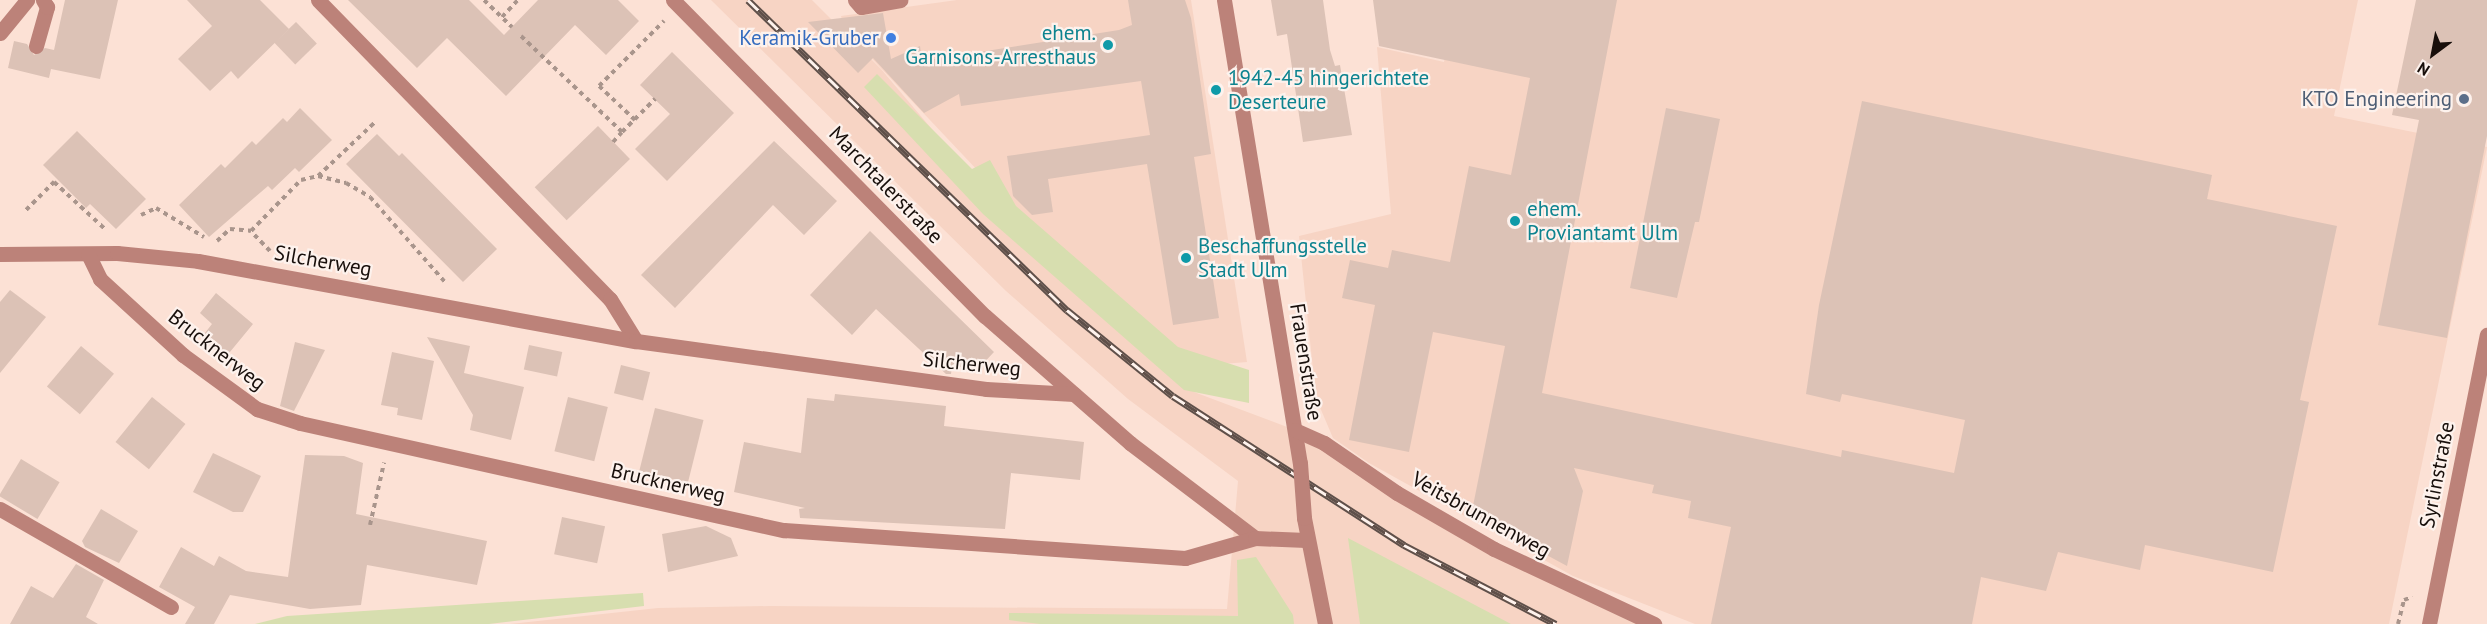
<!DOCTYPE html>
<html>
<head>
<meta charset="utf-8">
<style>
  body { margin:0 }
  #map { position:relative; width:2487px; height:624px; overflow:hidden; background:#fce1d5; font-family:"PT Sans",sans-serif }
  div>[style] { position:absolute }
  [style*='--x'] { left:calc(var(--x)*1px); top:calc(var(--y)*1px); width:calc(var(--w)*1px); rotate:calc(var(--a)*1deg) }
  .built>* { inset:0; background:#f7d4c4 }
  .green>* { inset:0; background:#d7deaf }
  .building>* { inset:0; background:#dcc2b6; transform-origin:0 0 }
  .path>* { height:4px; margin-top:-2px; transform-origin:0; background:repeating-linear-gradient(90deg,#a9958c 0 4.5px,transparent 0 9px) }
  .service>* { height:15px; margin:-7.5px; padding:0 7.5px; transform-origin:7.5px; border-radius:7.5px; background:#bc8279 }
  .minor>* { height:15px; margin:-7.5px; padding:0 7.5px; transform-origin:7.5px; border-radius:7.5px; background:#bc8279 }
  .rail>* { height:7px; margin-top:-3.5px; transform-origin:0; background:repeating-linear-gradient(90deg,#fdf2ed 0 14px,#5f504a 0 28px); box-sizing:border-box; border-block:2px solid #5f504a }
  .minor-bridge>* { height:15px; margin:-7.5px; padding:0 7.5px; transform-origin:7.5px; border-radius:7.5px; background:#bc8279 }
  .dots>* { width:16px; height:16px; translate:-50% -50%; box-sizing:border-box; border:3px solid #fdf2ed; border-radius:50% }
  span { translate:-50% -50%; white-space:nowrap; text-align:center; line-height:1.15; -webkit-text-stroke:4.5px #fdf2ed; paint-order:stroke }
  .culture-label { font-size:21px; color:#0d838f }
  .right { translate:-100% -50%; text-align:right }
  .left { translate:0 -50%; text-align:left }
  .shop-label { font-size:21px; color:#366cbe }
  .service-label { font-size:21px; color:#4e5e75 }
  .street-label { font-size:21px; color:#180f0b }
  .north { position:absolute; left:2403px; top:24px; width:60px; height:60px; -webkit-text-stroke:4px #fdf2ed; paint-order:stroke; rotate:212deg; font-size:16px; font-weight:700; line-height:24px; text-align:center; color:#180f0b }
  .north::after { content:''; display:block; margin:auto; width:21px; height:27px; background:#180f0b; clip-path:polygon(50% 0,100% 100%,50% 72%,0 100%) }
</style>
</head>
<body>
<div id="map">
  <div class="built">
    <div style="clip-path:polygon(711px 0,812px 0,881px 69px,1040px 257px,1194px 392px,1295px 430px,1397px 493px,1654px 624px,510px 624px,658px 608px,770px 606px,1227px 609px,1238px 481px,1128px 399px,1006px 291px)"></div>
    <div style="clip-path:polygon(957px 0,1191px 0,1247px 362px,1186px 367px,1046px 243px,844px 29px,841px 16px)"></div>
    <div style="clip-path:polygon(1530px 0,2358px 0,2334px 116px,2487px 147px,2389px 624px,1695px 624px,1573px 576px,1369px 463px,1333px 438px,1316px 398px,1299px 236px,1391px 214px,1377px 47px,1444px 62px,1453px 15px)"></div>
  </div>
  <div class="green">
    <div style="clip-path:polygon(877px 74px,972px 169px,990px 160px,1016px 206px,1178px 347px,1249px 370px,1249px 403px,1184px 390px,983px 214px,864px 87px)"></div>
    <div style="clip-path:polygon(1348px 538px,1511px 624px,1360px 624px)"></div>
    <div style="clip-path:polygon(1256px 557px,1293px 615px,1294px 624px,1040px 624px,1009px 620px,1009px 613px,1238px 616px,1237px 560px)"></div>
    <div style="clip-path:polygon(643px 593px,644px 606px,489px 624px,255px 624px,287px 616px)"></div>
  </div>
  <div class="building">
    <div style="clip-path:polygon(65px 0,118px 0,100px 79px,51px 69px,49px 78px,8px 68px,14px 41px,27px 44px,34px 55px,45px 48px,54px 50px)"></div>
    <div style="clip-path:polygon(187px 0,260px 0,289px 29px,238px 79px,231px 71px,210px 91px,178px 59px,212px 26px)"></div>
    <div style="clip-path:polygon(348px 0,469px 0,504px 35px,538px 0,618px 0,639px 21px,606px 55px,575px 25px,506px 96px,447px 38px,417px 68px)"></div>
    <div style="clip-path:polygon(1128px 0,1185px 0,1191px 18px,1211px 154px,1194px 157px,1219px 318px,1173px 325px,1147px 164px,1048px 179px,1053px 212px,1032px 215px,1013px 196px,1007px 156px,1150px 135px,1141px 81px,961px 106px,959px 94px,924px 113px,873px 58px,858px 73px,808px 22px,883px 13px,891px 59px,920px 46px,922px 61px,1119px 30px,1132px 25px)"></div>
    <div style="clip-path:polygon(1271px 0,1323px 0,1330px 50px,1335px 66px,1340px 65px,1352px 135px,1303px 142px,1287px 34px,1277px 36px)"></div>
    <div style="clip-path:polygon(1373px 0,1617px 0,1542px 393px,1841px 457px,1842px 450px,1954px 473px,1965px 420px,1842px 394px,1840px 402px,1806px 394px,1819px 305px,1862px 101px,2212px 175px,2207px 199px,2337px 226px,2300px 400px,2309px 402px,2273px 572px,2145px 545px,2140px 570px,2058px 552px,2046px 591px,1981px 577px,1972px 624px,1711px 624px,1731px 527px,1688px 518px,1691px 501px,1652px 493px,1654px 485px,1574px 468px,1583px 491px,1567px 566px,1515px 538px,1516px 530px,1471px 516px,1505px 346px,1433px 332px,1409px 452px,1349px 440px,1375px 305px,1342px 298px,1350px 260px,1388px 268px,1392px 250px,1450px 262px,1469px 166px,1511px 175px,1530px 78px,1379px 46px)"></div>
    <div style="clip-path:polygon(2416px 0,2487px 0,2487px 136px,2447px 338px,2378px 325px,2419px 120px,2392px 115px)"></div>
    <div style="left:296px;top:22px;width:30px;height:30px;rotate:46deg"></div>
    <div style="clip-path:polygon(672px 52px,734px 113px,667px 181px,635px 149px,670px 114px,640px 85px)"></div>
    <div style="clip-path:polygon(300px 108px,332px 140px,299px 172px,295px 168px,272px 190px,268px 186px,209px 237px,179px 205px,221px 164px,225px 168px,252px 141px,256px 145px,283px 118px,287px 122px)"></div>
    <div style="clip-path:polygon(1666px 108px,1720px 119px,1699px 222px,1695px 222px,1677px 298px,1630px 288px)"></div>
    <div style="left:598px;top:126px;width:46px;height:88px;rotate:46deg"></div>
    <div style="clip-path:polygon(77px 131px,146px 199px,116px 229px,90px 204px,86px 208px,43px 165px)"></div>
    <div style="clip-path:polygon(377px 134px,399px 156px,402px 153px,497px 249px,463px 282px,346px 164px)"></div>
    <div style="clip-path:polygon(774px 141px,837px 201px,804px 235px,773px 205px,675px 308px,641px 275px)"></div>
    <div style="clip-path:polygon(870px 231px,994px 352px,978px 369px,952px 366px,951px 374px,946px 374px,876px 309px,852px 335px,810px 295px)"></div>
    <div style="clip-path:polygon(10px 290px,46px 317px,0 373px,0 302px)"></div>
    <div style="clip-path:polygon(216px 293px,253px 324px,225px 358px,201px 338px,212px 324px,200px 313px)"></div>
    <div style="clip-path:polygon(427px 337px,470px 346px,464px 373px,524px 387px,511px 440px,470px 430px,473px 415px)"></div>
    <div style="clip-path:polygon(295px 342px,325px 350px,294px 411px,280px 406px)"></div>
    <div style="left:529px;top:345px;width:34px;height:25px;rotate:12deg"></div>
    <div style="left:81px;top:346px;width:43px;height:53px;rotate:40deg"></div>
    <div style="clip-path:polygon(392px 352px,434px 361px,422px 420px,397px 415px,398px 408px,381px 405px)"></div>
    <div style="left:621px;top:365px;width:30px;height:29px;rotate:14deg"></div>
    <div style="clip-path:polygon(835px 394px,946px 406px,944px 426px,1084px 442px,1080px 480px,1011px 473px,1005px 529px,800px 518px,799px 509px,805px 508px,734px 492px,744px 442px,801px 453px,807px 398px,834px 401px)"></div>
    <div style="left:152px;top:397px;width:43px;height:58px;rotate:39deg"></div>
    <div style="left:568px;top:397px;width:41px;height:56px;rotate:14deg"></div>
    <div style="left:655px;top:408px;width:50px;height:65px;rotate:14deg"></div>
    <div style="clip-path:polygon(213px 453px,261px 476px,243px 512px,233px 512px,193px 492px)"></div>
    <div style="clip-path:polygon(305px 455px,344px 456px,363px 463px,356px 514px,487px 541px,477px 585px,367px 565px,361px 605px,310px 609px,230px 595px,214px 624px,185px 624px,195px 607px,159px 587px,181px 547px,214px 566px,219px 556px,246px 571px,288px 577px)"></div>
    <div style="left:21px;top:459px;width:45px;height:43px;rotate:31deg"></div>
    <div style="clip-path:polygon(101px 509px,138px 531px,119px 563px,85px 547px,82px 541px)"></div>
    <div style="left:562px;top:517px;width:44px;height:38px;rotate:12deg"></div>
    <div style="clip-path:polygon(706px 526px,731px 538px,738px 556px,668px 572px,662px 534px)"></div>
    <div style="clip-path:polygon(76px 564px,104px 580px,86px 617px,98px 624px,10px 624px,31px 586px,53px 598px)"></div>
  </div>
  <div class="path">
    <div style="--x:484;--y:0;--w:39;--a:44"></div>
    <div style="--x:502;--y:17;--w:23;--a:-47"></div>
    <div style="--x:521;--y:36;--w:139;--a:43.5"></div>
    <div style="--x:622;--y:132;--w:47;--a:-45"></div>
    <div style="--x:635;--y:120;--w:50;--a:-136.6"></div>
    <div style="--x:599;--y:86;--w:92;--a:-45"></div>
    <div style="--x:613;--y:142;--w:13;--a:-48"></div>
    <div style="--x:318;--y:176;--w:29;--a:14"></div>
    <div style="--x:346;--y:183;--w:28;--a:30"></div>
    <div style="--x:370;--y:197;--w:113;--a:48.6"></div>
    <div style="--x:26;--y:210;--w:40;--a:-45"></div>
    <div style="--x:54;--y:182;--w:69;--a:42.7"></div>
    <div style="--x:141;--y:215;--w:17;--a:-25"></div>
    <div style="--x:156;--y:208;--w:56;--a:31.1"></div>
    <div style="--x:217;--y:241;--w:18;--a:-43"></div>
    <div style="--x:230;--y:229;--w:21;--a:5"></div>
    <div style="--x:270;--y:251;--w:28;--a:-134"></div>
    <div style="--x:251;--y:231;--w:71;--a:-45.6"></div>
    <div style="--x:301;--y:180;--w:17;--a:-13"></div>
    <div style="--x:318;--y:176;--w:77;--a:-43.4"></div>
    <div style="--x:370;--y:525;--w:64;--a:-77.3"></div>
    <div style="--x:2398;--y:624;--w:25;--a:-76"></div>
    <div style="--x:2404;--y:600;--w:9;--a:-21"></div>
  </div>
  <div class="service">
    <div style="--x:0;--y:33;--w:43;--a:-50.7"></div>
    <div style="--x:36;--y:46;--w:41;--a:-74.2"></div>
    <div style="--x:47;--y:7;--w:8;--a:-120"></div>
  </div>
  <div class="minor">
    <div style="--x:318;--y:0;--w:418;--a:45.7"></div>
    <div style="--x:610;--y:299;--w:49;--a:58.2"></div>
    <div style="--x:673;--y:0;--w:444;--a:45.4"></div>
    <div style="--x:985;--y:316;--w:193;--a:41.2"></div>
    <div style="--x:1130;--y:443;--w:157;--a:37.2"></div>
    <div style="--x:855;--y:0;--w:9;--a:49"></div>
    <div style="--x:861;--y:7;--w:40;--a:-10"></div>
    <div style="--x:1224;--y:0;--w:469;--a:80.7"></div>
    <div style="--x:0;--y:254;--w:117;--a:-0.5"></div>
    <div style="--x:117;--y:253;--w:81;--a:5.6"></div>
    <div style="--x:198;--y:261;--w:445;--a:10.4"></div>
    <div style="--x:636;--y:341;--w:353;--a:7.8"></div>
    <div style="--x:986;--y:389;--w:88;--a:3.3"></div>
    <div style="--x:88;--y:254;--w:28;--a:64"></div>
    <div style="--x:100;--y:279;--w:113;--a:42.5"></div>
    <div style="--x:183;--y:355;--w:92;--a:36.1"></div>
    <div style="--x:257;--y:409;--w:45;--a:18"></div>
    <div style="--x:300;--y:423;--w:496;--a:12.5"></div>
    <div style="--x:784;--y:530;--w:402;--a:4"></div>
    <div style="--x:1185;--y:558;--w:73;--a:-15.9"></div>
    <div style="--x:1255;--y:538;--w:51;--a:2.2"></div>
    <div style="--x:1295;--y:430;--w:32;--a:24"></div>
    <div style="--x:1324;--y:443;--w:88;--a:34.4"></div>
    <div style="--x:1397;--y:493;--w:112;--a:30"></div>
    <div style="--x:1494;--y:549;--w:177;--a:25.1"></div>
    <div style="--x:0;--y:509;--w:197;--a:29.8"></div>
    <div style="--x:1304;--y:518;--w:108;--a:78.8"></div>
    <div style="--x:2429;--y:624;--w:295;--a:-78.7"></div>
  </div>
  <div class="rail">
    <div style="--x:748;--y:0;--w:445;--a:44.2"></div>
    <div style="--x:1067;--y:310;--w:136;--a:39.1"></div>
    <div style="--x:1173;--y:396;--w:275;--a:32.8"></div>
    <div style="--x:1404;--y:545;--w:171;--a:27.5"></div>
  </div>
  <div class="minor-bridge">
    <div style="--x:1300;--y:463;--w:55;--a:85.8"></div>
  </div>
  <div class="dots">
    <div style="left:891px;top:38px;background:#3f7fe0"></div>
    <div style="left:1108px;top:45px;background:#0f9aa8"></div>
    <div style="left:1216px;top:90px;background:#0f9aa8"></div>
    <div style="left:2464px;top:99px;background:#5c6f8a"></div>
    <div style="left:1515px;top:221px;background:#0f9aa8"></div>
    <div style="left:1186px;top:258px;background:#0f9aa8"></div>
  </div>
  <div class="culture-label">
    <span class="right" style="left:1096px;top:45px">ehem.<br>Garnisons-Arresthaus</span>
    <span class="left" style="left:1228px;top:90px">1942-45 hingerichtete<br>Deserteure</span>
    <span class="left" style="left:1527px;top:221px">ehem.<br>Proviantamt Ulm</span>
    <span class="left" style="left:1198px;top:258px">Beschaffungsstelle<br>Stadt Ulm</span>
  </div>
  <div class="shop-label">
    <span class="right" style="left:879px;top:38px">Keramik-Gruber</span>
  </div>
  <div class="service-label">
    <span class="right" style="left:2452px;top:99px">KTO Engineering</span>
  </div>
  <div class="street-label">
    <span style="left:886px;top:185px;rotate:46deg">Marchtalerstraße</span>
    <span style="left:323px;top:261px;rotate:10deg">Silcherweg</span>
    <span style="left:217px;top:350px;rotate:38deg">Brucknerweg</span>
    <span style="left:1306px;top:362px;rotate:81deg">Frauenstraße</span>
    <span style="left:972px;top:364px;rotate:6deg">Silcherweg</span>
    <span style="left:2437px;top:475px;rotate:-79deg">Syrlinstraße</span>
    <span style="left:668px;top:483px;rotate:13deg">Brucknerweg</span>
    <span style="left:1481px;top:515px;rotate:29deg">Veitsbrunnenweg</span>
  </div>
  <div class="north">N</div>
</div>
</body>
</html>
